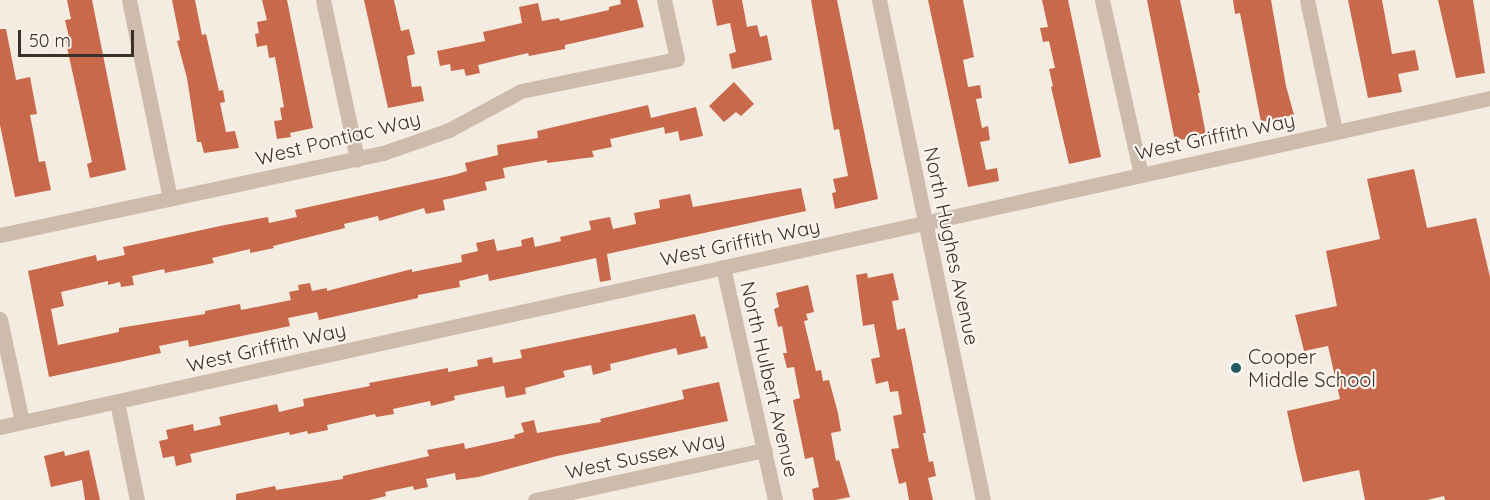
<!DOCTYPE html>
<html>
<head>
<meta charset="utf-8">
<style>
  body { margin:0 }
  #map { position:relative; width:1490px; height:500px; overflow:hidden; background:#f4ebe1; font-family:Quicksand,sans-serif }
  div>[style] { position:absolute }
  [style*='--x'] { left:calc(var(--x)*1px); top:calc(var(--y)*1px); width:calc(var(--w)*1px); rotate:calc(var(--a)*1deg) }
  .building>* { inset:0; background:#c8694b }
  .minor>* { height:15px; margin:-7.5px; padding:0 7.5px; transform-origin:7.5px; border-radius:7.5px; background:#cdbbac }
  .tertiary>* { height:15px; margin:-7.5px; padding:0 7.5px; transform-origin:7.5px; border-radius:7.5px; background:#cdbbac }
  .dots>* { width:16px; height:16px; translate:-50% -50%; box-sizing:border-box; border:3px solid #fbf5ee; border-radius:50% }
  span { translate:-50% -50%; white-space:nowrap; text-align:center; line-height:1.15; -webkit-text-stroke:4.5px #fbf5ee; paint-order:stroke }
  .street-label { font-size:20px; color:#3b302b }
  .poi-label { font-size:20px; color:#3b302b }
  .left { translate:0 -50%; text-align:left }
  .scale { position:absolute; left:18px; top:30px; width:116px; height:27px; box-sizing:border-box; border:3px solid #3b302b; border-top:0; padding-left:8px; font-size:18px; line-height:21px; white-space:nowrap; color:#3b302b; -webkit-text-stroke:4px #fbf5ee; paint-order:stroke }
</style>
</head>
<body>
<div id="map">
  <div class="building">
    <div style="clip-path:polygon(67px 0,92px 0,126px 170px,90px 178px,87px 164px,92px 162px,65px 38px,69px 37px,65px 20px,71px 19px)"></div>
    <div style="clip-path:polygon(172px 0,195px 0,202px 35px,206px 34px,219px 91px,223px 90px,225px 102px,220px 103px,226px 132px,235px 131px,239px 148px,204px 153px,201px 142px,197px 142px,187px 78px,177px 41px,180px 40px)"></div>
    <div style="clip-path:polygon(262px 0,287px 0,313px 128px,290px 133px,291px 137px,277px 139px,274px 121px,282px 120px,280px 108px,284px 107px,275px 57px,269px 58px,267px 45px,257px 47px,255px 34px,259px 33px,257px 22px,267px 20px)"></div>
    <div style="clip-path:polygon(364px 0,394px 0,401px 31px,409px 29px,415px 54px,407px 56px,412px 87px,421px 86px,424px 101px,388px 108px)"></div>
    <div style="clip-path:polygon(620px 0,637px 0,644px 27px,565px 45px,565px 49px,529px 56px,528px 53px,478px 65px,480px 73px,466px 76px,464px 69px,451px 71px,450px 64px,440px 66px,437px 51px,485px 41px,483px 32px,522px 23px,519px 7px,538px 3px,542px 21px,559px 18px,560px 21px,609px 10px,609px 7px,621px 4px)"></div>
    <div style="clip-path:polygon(712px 0,742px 0,747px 27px,757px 25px,760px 37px,767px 35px,772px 60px,732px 69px,729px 54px,736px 52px,730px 23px,717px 26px)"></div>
    <div style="clip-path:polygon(811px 0,837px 0,878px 199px,835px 209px,832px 193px,836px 192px,833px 179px,848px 176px,839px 129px,834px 130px)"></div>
    <div style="clip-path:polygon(928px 0,963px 0,974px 57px,963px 60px,968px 87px,980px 85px,982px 98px,976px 99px,982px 128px,988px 126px,990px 140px,980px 142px,986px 170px,997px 168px,999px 181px,968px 187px)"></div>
    <div style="clip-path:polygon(1042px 0,1068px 0,1101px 157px,1069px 164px,1051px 87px,1053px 86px,1049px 69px,1055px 68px,1049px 41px,1043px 42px,1040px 28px,1048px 27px)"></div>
    <div style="clip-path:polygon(1147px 0,1180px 0,1200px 93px,1198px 93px,1206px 135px,1175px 141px)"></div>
    <div style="clip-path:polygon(1233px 0,1271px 0,1286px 86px,1294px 115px,1261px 122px,1240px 13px,1235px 14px)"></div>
    <div style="clip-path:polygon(1348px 0,1382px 0,1392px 54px,1415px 50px,1419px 70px,1398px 74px,1402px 92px,1368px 98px)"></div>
    <div style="clip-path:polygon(1438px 0,1473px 0,1485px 73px,1456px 78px)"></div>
    <div style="clip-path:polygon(0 29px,6px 29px,16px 80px,30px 77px,37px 114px,30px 115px,39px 162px,45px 161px,51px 190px,15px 197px,0 125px)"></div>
    <div style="clip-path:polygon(734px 82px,754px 104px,741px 116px,736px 112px,724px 122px,709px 106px)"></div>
    <div style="clip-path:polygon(648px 105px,651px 118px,696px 107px,703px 136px,680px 141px,678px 131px,665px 134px,664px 127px,610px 139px,612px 147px,592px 151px,594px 157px,547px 163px,547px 160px,503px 168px,505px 178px,485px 182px,487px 190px,443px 200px,445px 210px,426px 214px,424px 208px,379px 221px,378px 216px,344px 224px,345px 228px,273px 246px,274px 248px,250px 253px,250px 249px,212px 258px,214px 263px,165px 273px,164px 269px,132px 276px,134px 285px,121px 287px,120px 282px,108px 285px,108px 281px,61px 292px,64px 306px,51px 309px,58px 345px,119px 332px,119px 328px,205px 314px,205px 311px,240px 304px,241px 310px,291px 300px,289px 292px,299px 290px,298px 285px,310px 283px,312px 291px,327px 288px,327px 291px,412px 269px,412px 272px,462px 262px,461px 255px,478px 251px,476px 243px,494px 239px,497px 251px,522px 246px,521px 240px,533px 237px,535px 247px,561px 241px,560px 237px,591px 230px,589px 221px,610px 217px,613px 229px,636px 224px,634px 213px,660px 208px,659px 200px,690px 194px,693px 207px,801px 188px,806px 211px,607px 254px,611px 280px,600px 282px,596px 258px,489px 281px,488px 274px,459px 281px,460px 287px,418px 295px,418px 298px,319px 320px,317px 312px,288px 318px,290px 326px,189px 347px,188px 340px,159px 346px,161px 353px,49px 377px,28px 271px,96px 255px,97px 261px,125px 255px,123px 247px,225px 225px,268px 217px,269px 223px,297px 217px,295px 210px,454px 175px,467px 171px,465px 163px,498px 155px,497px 145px,538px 138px,537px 131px)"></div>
    <div style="clip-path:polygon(1414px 169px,1427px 228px,1476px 218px,1490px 277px,1490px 500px,1445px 500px,1444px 496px,1427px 500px,1365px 500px,1359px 470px,1303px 482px,1296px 453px,1287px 411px,1340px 399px,1328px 346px,1304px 351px,1295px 315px,1337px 306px,1326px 251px,1380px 239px,1367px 179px)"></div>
    <div style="clip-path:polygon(867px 273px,868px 278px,893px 273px,899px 300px,892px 301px,897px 330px,905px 328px,926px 433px,923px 433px,929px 462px,933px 461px,936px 476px,928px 478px,933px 500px,909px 500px,906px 482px,899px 484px,891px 449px,899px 448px,893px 416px,902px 414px,898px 391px,890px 392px,888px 381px,876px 384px,871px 359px,880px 357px,874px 324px,863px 326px,856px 275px)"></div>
    <div style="clip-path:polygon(808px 285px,814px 312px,806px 314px,808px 320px,804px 321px,816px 371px,821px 370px,823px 381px,829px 380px,838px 413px,841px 431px,831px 433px,836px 461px,839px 460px,850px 497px,835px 500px,814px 500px,812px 489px,819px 487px,813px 457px,805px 459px,793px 400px,800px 398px,794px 367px,787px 368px,783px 353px,787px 353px,782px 326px,778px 327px,774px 309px,779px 307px,776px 293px)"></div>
    <div style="clip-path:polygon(695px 314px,701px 337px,705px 336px,708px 348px,678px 355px,676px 348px,610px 364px,611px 370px,593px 375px,591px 365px,563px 371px,565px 377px,525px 388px,526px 394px,506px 398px,504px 386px,454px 396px,455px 400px,431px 406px,430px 401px,393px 409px,394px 414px,376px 417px,375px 414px,327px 425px,328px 430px,308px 434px,307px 431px,290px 435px,289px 432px,190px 454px,192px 462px,176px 466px,174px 456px,163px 458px,159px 441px,168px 439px,166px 430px,193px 424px,194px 431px,221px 425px,219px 417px,277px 404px,279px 412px,304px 406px,303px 399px,370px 386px,369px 383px,448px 368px,448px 372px,478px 366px,477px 360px,492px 357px,493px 363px,522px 358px,520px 350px)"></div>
    <div style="clip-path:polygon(719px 382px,728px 421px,557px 456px,478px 477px,456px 480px,455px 473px,426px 479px,428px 487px,414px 490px,413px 486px,385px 492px,386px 496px,370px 500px,236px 500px,236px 494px,275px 486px,276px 490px,343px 479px,343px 476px,429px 456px,427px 450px,464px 443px,465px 449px,515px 438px,514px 435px,524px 432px,521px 423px,534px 420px,537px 433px,601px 422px,600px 419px,684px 399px,682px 390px)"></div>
    <div style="clip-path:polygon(89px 450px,100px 500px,85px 500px,82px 480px,51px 487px,44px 456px,64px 451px,65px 456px)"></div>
  </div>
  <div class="minor">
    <div style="--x:129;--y:0;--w:202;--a:78.3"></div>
    <div style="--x:323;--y:0;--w:163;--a:77.9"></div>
    <div style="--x:1102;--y:0;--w:178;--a:77.4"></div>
    <div style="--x:1307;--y:0;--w:134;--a:77.9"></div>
    <div style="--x:0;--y:235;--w:392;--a:-12.1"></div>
    <div style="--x:383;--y:153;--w:70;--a:-19.2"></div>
    <div style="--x:449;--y:130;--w:82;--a:-28.4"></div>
    <div style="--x:521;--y:91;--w:159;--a:-11.6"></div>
    <div style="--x:677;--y:59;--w:60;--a:-102.4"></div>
    <div style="--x:723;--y:267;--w:239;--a:77.4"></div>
    <div style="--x:0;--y:319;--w:105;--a:77.9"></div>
    <div style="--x:117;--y:402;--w:100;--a:78.5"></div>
    <div style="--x:0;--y:427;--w:1526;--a:-12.45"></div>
    <div style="--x:535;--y:500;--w:235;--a:-12.3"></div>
  </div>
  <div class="tertiary">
    <div style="--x:879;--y:0;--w:511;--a:78.25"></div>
  </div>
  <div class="dots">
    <div style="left:1236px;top:368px;background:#1f5a5e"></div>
  </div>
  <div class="street-label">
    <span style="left:1215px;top:136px;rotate:-12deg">West Griffith Way</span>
    <span style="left:338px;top:138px;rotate:-14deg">West Pontiac Way</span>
    <span style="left:740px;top:242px;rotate:-12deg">West Griffith Way</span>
    <span style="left:952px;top:246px;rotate:78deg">North Hughes Avenue</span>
    <span style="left:266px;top:347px;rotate:-13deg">West Griffith Way</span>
    <span style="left:770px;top:379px;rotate:77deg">North Hulbert Avenue</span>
    <span style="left:645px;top:455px;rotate:-12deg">West Sussex Way</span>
  </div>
  <div class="poi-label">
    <span class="left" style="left:1248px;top:368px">Cooper<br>Middle School</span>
  </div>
  <div class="scale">50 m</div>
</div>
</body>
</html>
